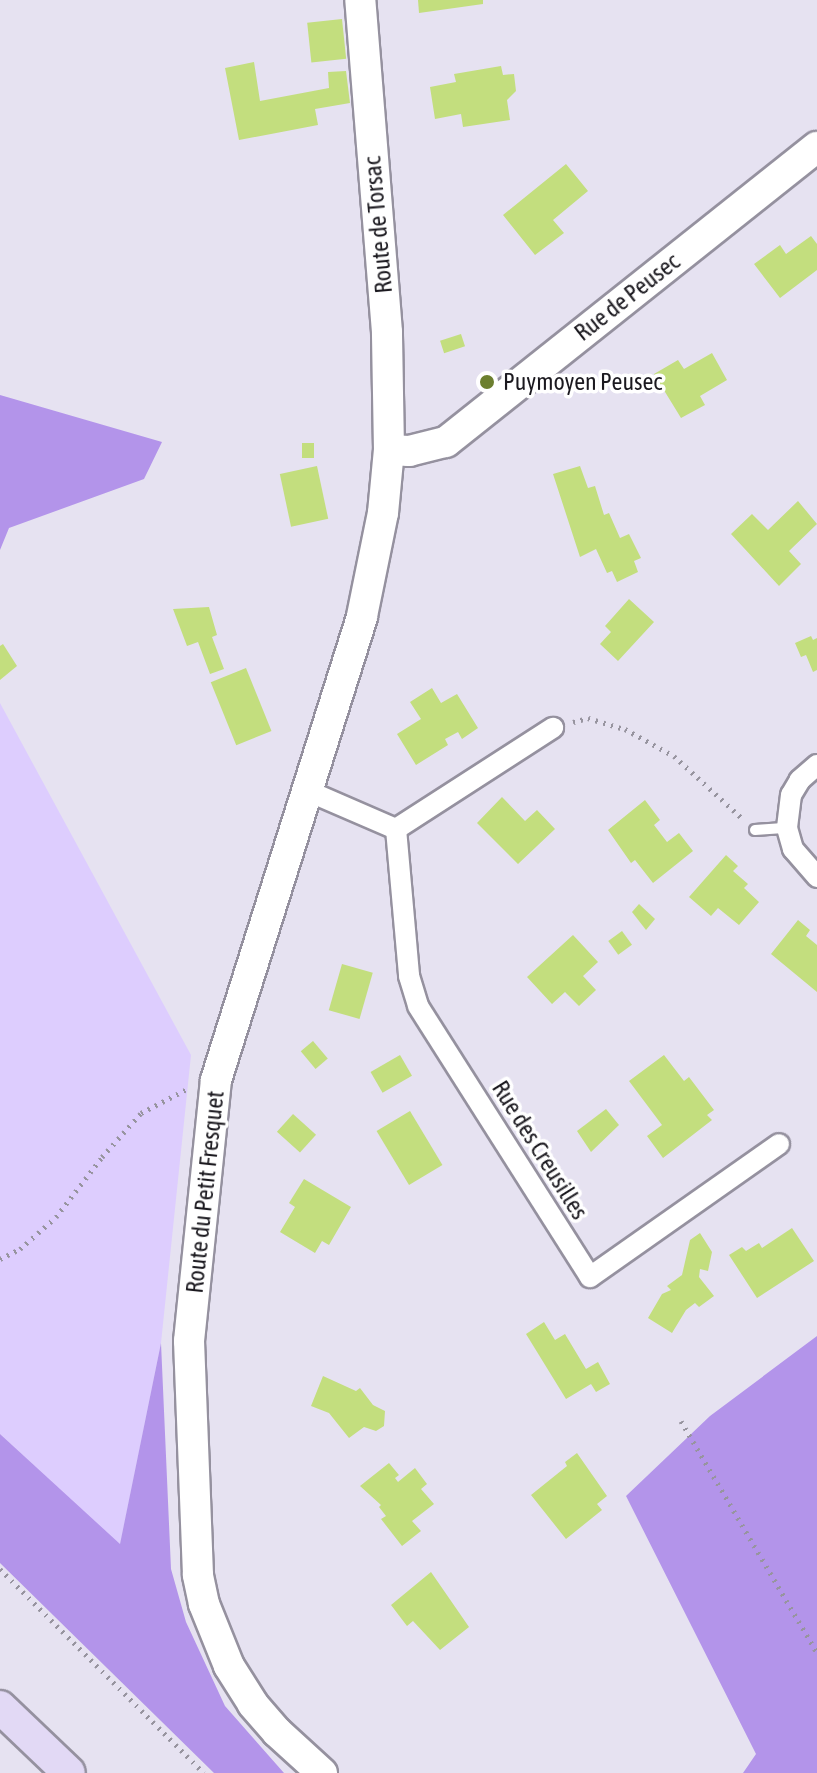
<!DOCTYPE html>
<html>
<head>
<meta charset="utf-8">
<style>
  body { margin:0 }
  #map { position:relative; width:817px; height:1773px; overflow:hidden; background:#e6e2f1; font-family:"Asap Condensed",sans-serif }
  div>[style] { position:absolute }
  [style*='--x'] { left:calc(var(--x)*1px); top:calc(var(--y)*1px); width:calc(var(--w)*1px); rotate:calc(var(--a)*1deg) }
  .green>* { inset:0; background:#ddcdfe }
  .forest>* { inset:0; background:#b394ea }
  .building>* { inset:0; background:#c3de7e; transform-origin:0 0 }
  .path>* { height:5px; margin-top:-2.5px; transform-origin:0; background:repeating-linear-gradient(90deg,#97949f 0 2px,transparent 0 8px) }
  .roads { filter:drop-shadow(2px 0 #95919f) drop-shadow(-2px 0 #95919f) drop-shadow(0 2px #95919f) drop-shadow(0 -2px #95919f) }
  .lane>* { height:10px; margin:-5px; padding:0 5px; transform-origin:5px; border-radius:5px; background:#fff }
  .street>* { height:20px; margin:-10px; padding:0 10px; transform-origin:10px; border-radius:10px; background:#fff }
  .secondary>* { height:30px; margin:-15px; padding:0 15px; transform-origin:15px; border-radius:15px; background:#fff }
  .primary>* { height:32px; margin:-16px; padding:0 16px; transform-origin:16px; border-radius:16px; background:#e2d9f5 }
  .dots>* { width:22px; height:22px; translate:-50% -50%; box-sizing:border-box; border:4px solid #fff; border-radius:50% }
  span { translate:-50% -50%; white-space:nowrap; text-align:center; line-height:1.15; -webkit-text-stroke:7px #fff; paint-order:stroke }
  .street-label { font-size:24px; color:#1b191f }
  .poi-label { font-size:24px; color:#1b191f }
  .left { translate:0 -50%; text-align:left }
</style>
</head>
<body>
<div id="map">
  <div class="green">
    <div style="clip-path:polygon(0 703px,191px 1055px,161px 1343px,120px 1545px,0 1434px)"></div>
  </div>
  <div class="forest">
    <div style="clip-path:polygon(0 395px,162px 442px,144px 479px,9px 528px,0 550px)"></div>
    <div style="clip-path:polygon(817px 1336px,817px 1773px,743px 1773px,756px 1754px,626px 1496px,710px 1416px)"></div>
    <div style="clip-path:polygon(161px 1343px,171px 1569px,186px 1622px,225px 1706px,284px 1773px,214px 1773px,0 1563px,0 1434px,120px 1544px)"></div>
  </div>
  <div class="building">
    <div style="clip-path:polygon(418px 0,483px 0,483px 4px,419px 13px)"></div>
    <div style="left:342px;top:19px;width:40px;height:35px;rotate:84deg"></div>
    <div style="clip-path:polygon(254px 62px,260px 101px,329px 88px,328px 72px,346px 71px,350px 103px,315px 109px,318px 125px,239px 140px,225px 68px)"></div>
    <div style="clip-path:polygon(501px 66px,503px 75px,514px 74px,516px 91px,507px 100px,510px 120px,463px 127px,461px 114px,435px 119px,430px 87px,456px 82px,454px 74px)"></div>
    <div style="clip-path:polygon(566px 164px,588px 191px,553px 220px,564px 233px,535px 255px,503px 215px)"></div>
    <div style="clip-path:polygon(811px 236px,817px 244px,817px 270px,780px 298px,754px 264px,780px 245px,786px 254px)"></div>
    <div style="left:461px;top:334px;width:13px;height:22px;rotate:72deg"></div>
    <div style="clip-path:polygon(712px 353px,727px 380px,700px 396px,705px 405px,681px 418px,654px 374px,678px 360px,684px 369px)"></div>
    <div style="left:302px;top:443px;width:12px;height:15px"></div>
    <div style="left:317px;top:466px;width:54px;height:38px;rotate:78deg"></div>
    <div style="clip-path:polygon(580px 466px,588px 488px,595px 486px,604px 515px,609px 513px,620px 538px,629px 534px,641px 558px,634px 561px,638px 572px,617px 582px,612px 571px,607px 573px,596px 549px,580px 557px,553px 474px)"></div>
    <div style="clip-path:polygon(798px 501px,817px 524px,789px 551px,801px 564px,779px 586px,731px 534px,752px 514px,768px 530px)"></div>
    <div style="clip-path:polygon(629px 599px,654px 622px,618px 661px,600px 644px,611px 632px,605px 626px)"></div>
    <div style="clip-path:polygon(209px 607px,217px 635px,212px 637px,224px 669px,210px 674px,198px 642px,187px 646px,173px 609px)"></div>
    <div style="clip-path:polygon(811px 636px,813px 640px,817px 638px,817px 670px,813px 672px,806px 655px,801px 657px,795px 643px)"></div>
    <div style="clip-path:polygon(3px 644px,17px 666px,0 680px,0 646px)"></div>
    <div style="left:246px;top:668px;width:68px;height:38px;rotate:68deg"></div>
    <div style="clip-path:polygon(432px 688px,441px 703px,457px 694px,478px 728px,462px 739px,458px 732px,445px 739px,448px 745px,416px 765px,397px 734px,421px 719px,410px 702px)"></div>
    <div style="clip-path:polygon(502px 797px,525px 821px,537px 810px,555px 829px,518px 864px,477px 823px)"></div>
    <div style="clip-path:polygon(645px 800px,660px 820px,654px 825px,667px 842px,679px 833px,693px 851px,653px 883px,635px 860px,631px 863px,608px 830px)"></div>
    <div style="clip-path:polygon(726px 855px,738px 866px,733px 871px,748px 884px,744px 888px,759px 902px,739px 925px,718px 908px,711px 916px,689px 897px)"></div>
    <div style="clip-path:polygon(639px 904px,655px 919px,646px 930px,632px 912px)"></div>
    <div style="clip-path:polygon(798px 920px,810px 930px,806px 936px,817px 945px,817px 992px,771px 954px)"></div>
    <div style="left:622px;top:931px;width:17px;height:17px;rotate:54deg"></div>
    <div style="clip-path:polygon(573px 935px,598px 962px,583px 976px,596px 990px,579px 1006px,565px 992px,552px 1004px,527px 977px)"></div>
    <div style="left:342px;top:964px;width:32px;height:48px;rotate:16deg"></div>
    <div style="left:313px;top:1041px;width:23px;height:16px;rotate:50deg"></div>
    <div style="left:400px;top:1055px;width:24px;height:34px;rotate:60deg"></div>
    <div style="clip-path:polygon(664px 1055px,684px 1081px,689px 1077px,714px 1110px,707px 1115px,712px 1120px,663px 1158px,647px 1136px,662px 1125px,629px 1081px)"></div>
    <div style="clip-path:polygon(606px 1109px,619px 1125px,591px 1152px,577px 1131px)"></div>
    <div style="left:410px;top:1111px;width:63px;height:39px;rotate:59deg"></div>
    <div style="left:293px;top:1114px;width:31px;height:24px;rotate:42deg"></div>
    <div style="clip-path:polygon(304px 1179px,351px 1207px,329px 1245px,322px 1241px,315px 1253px,280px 1232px,295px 1207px,289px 1203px)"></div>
    <div style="clip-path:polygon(792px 1228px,814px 1261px,757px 1298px,729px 1255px,742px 1247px,746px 1251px,759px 1243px,762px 1248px)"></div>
    <div style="clip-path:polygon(700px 1233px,712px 1252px,708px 1271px,700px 1269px,699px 1277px,714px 1296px,699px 1307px,695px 1303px,686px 1310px,672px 1333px,648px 1318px,662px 1294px,671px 1290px,667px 1286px,682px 1275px,690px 1240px)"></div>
    <div style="clip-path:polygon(544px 1322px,555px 1340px,565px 1334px,586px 1369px,598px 1362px,610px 1384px,596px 1392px,591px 1384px,566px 1399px,526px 1334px)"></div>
    <div style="clip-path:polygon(323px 1376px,356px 1391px,360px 1388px,373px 1405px,385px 1411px,384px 1426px,376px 1431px,364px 1427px,349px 1438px,329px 1413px,311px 1406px)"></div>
    <div style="clip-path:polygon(577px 1453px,607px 1496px,597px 1504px,602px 1510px,566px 1539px,531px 1495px,567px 1466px,565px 1462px)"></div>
    <div style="clip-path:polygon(389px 1463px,399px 1475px,395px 1478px,398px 1482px,415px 1468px,427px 1484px,421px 1489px,434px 1504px,412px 1521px,421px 1531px,402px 1546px,381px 1519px,386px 1516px,379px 1507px,381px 1505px,360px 1486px)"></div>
    <div style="clip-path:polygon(431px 1572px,469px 1627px,440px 1650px,413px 1621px,407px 1626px,391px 1605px)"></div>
  </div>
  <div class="path">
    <div style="--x:573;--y:722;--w:16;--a:-15"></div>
    <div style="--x:588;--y:718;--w:39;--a:17"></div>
    <div style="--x:625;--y:729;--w:56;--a:28.9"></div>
    <div style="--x:674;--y:756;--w:92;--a:42.4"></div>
    <div style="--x:0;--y:1259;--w:22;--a:-27"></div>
    <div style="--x:20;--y:1249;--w:48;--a:-41.6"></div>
    <div style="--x:56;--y:1217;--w:76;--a:-52.5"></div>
    <div style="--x:102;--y:1157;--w:59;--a:-48.4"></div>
    <div style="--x:141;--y:1113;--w:54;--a:-27.5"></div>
    <div style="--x:681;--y:1421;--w:269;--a:59.6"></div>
    <div style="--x:0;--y:1569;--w:288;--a:45"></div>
  </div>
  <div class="roads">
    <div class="lane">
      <div style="--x:755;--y:830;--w:32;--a:-4"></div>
    </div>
    <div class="street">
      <div style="--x:817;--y:765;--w:23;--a:139"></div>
      <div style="--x:800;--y:780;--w:17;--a:121"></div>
      <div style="--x:791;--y:795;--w:33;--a:97"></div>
      <div style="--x:787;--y:828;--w:22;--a:74"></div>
      <div style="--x:793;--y:849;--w:37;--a:49"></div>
      <div style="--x:308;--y:791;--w:96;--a:23.4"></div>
      <div style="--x:396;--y:829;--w:187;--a:-32.8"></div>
      <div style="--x:396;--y:829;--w:148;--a:84.9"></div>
      <div style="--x:409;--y:976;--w:31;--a:73"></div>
      <div style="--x:418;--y:1006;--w:321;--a:57.6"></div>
      <div style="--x:590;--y:1277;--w:231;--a:-35.1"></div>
    </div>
    <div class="secondary">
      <div style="--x:389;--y:450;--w:20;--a:3"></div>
      <div style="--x:409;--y:451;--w:38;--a:-14"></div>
      <div style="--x:446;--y:442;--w:474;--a:-38.5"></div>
      <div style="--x:322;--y:1773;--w:61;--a:-137.7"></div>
      <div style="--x:277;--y:1732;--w:37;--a:-131"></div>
      <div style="--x:253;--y:1704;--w:45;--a:-122.3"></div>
      <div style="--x:229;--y:1666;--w:67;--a:-112"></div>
      <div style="--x:204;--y:1604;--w:30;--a:-102"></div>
      <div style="--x:198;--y:1575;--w:234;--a:-92.2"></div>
      <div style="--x:189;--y:1341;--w:262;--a:-84.1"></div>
      <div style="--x:216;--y:1080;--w:486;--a:-72.5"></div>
      <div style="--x:362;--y:616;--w:105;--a:-78.5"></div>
      <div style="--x:383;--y:513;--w:63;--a:-84.6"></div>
      <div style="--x:389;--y:450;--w:118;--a:-91"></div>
      <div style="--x:387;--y:332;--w:333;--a:-94.6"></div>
    </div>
    <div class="primary">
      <div style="--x:0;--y:1707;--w:95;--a:43.7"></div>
    </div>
  </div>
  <div class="dots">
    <div style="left:487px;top:382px;background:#6c7f2f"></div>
  </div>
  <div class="street-label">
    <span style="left:378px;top:225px;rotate:-95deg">Route de Torsac</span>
    <span style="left:627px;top:297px;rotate:-38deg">Rue de Peusec</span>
    <span style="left:540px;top:1150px;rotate:58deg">Rue des Creusilles</span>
    <span style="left:205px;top:1192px;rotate:-84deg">Route du Petit Fresquet</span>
  </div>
  <div class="poi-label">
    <span class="left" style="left:503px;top:382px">Puymoyen Peusec</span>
  </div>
</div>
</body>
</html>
